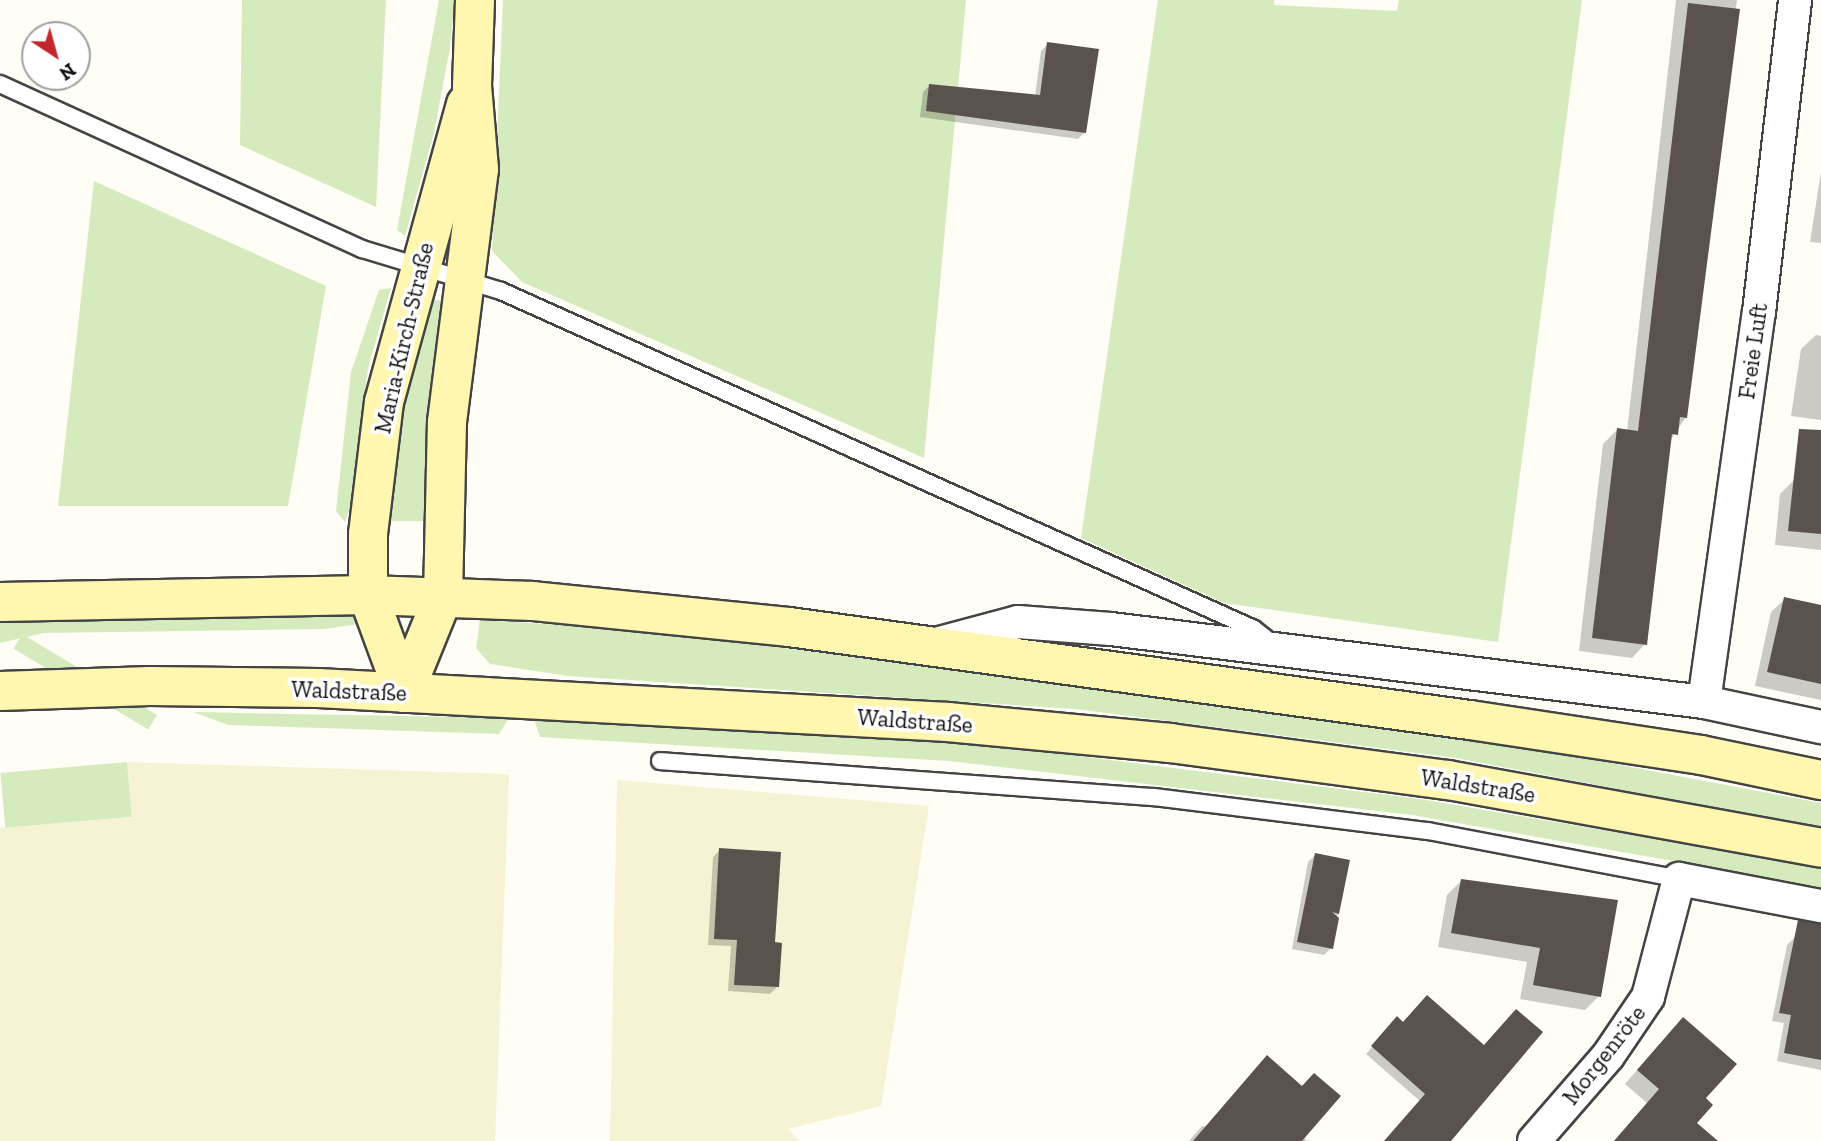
<!DOCTYPE html>
<html>
<head>
<meta charset="utf-8">
<style>
  body { margin:0 }
  #map { position:relative; width:1821px; height:1141px; overflow:hidden; background:#fffdf5; font-family:"Zilla Slab",serif }
  div>[style] { position:absolute }
  [style*='--x'] { left:calc(var(--x)*1px); top:calc(var(--y)*1px); width:calc(var(--w)*1px); rotate:calc(var(--a)*1deg) }
  .farmland>* { inset:0; background:#f6f3d4 }
  .green>* { inset:0; background:#d5ebbd; transform-origin:0 0 }
  .shadow>* { inset:0; background:#0003 }
  .building>* { inset:0; background:#5a524d }
  .roads { filter:drop-shadow(2px 0 #444) drop-shadow(-2px 0 #444) drop-shadow(0 2px #444) drop-shadow(0 -2px #444) }
  .lane>* { height:16px; margin:-8px; padding:0 8px; transform-origin:8px; border-radius:8px; background:#fff }
  .street>* { height:32px; margin:-16px; padding:0 16px; transform-origin:16px; border-radius:16px; background:#fff }
  .secondary>* { height:38px; margin:-19px; padding:0 19px; transform-origin:19px; border-radius:19px; background:#fff6b0 }
  span { translate:-50% -50%; white-space:nowrap; text-align:center; line-height:1.15; -webkit-text-stroke:7px #fff; paint-order:stroke }
  .street-label { font-size:23px; color:#111 }
  .north { position:absolute; left:21px; top:21px; width:70px; height:70px; box-sizing:border-box; background:#fff; border:2px solid #a0a0a0; border-radius:50%; rotate:144deg; font-size:19px; font-weight:700; line-height:28px; text-align:center; color:#111 }
  .north::after { content:''; display:block; margin:auto; width:24px; height:32px; background:#c4262e; clip-path:polygon(50% 0,100% 100%,50% 72%,0 100%) }
</style>
</head>
<body>
<div id="map">
  <div class="farmland">
    <div style="clip-path:polygon(127px 762px,509px 774px,495px 1141px,0 1141px,0 828px,132px 817px)"></div>
    <div style="clip-path:polygon(617px 780px,929px 806px,881px 1106px,788px 1129px,800px 1141px,610px 1141px)"></div>
  </div>
  <div class="green">
    <div style="clip-path:polygon(242px 0,386px 0,376px 207px,240px 145px)"></div>
    <div style="clip-path:polygon(439px 0,455px 0,450px 47px,434px 133px,405px 236px,397px 230px)"></div>
    <div style="clip-path:polygon(503px 0,966px 0,924px 458px,522px 282px,492px 251px)"></div>
    <div style="clip-path:polygon(1158px 0,1274px 0,1274px 5px,1397px 11px,1399px 0,1582px 0,1498px 642px,1224px 603px,1081px 538px)"></div>
    <div style="clip-path:polygon(94px 181px,326px 286px,288px 506px,58px 506px)"></div>
    <div style="clip-path:polygon(391px 288px,368px 368px,351px 505px,345px 522px,336px 511px,351px 372px,379px 290px)"></div>
    <div style="clip-path:polygon(427px 299px,446px 301px,428px 521px,390px 521px,405px 393px)"></div>
    <div style="clip-path:polygon(357px 615px,360px 624px,324px 629px,44px 633px,0 643px,0 621px,61px 616px)"></div>
    <div style="clip-path:polygon(480px 620px,642px 630px,1462px 735px,1821px 803px,1821px 828px,1456px 758px,1075px 709px,568px 676px,490px 664px,476px 648px)"></div>
    <div style="clip-path:polygon(193px 712px,509px 718px,499px 734px,228px 725px)"></div>
    <div style="left:157px;top:715px;width:17px;height:157px;rotate:121deg"></div>
    <div style="clip-path:polygon(534px 719px,951px 740px,1420px 799px,1821px 867px,1821px 887px,1412px 815px,949px 761px,540px 737px)"></div>
    <div style="left:127px;top:762px;width:55px;height:127px;rotate:85deg"></div>
  </div>
  <div class="shadow">
    <div style="clip-path:polygon(1676px 0,1737px 0,1686px 417px,1670px 441px,1645px 644px,1632px 658px,1579px 651px,1603px 444px,1617px 430px,1627px 431px)"></div>
    <div style="clip-path:polygon(1048px 44px,1085px 132px,1078px 139px,920px 117px,923px 92px,930px 85px,1035px 96px,1041px 51px)"></div>
    <div style="clip-path:polygon(1821px 172px,1821px 243px,1810px 242px)"></div>
    <div style="clip-path:polygon(1816px 335px,1821px 336px,1821px 420px,1791px 416px,1801px 349px)"></div>
    <div style="clip-path:polygon(1794px 480px,1821px 483px,1821px 550px,1775px 545px,1780px 494px)"></div>
    <div style="clip-path:polygon(1785px 599px,1821px 608px,1821px 700px,1755px 686px,1771px 612px)"></div>
    <div style="clip-path:polygon(720px 850px,774px 944px,777px 987px,770px 994px,728px 991px,731px 946px,708px 945px,713px 857px)"></div>
    <div style="clip-path:polygon(1315px 855px,1338px 913px,1331px 948px,1324px 955px,1292px 949px,1308px 862px)"></div>
    <div style="clip-path:polygon(1461px 881px,1599px 996px,1585px 1010px,1520px 999px,1527px 962px,1438px 947px,1447px 895px)"></div>
    <div style="clip-path:polygon(1795px 937px,1821px 942px,1821px 1070px,1777px 1061px,1784px 1023px,1772px 1021px,1787px 945px)"></div>
    <div style="clip-path:polygon(1397px 1019px,1446px 1141px,1385px 1141px,1420px 1101px,1366px 1054px)"></div>
    <div style="clip-path:polygon(1670px 1032px,1704px 1098px,1695px 1123px,1712px 1141px,1614px 1141px,1647px 1103px,1625px 1084px)"></div>
    <div style="clip-path:polygon(1202px 1126px,1303px 1137px,1307px 1141px,1189px 1141px)"></div>
  </div>
  <div class="building">
    <div style="clip-path:polygon(1688px 3px,1740px 9px,1687px 418px,1680px 417px,1678px 435px,1672px 434px,1647px 645px,1592px 638px,1617px 428px,1638px 431px)"></div>
    <div style="clip-path:polygon(1047px 42px,1099px 49px,1086px 133px,926px 111px,929px 84px,1040px 95px)"></div>
    <div style="clip-path:polygon(1799px 429px,1821px 430px,1821px 534px,1788px 531px)"></div>
    <div style="clip-path:polygon(1784px 597px,1821px 605px,1821px 684px,1767px 672px)"></div>
    <div style="clip-path:polygon(719px 848px,781px 852px,775px 942px,782px 943px,779px 987px,734px 985px,737px 940px,714px 939px)"></div>
    <div style="clip-path:polygon(1315px 853px,1350px 860px,1339px 914px,1332px 912px,1339px 918px,1333px 949px,1297px 942px)"></div>
    <div style="clip-path:polygon(1461px 879px,1618px 900px,1601px 997px,1533px 985px,1540px 948px,1451px 933px)"></div>
    <div style="clip-path:polygon(1798px 920px,1821px 924px,1821px 1060px,1784px 1053px,1791px 1015px,1779px 1013px)"></div>
    <div style="clip-path:polygon(1427px 995px,1484px 1045px,1516px 1009px,1543px 1032px,1451px 1141px,1384px 1141px,1425px 1094px,1371px 1046px,1397px 1016px,1403px 1022px)"></div>
    <div style="clip-path:polygon(1683px 1017px,1737px 1064px,1706px 1098px,1713px 1105px,1697px 1123px,1718px 1141px,1614px 1141px,1659px 1089px,1637px 1070px)"></div>
    <div style="clip-path:polygon(1267px 1055px,1302px 1086px,1314px 1073px,1341px 1096px,1302px 1141px,1193px 1141px)"></div>
  </div>
  <div class="roads">
    <div class="lane">
      <div style="--x:0;--y:84;--w:398;--a:24.5"></div>
      <div style="--x:362;--y:249;--w:145;--a:16.8"></div>
      <div style="--x:501;--y:291;--w:825;--a:24.17"></div>
      <div style="--x:1254;--y:629;--w:24;--a:38"></div>
      <div style="--x:660;--y:761;--w:495;--a:4.2"></div>
      <div style="--x:1154;--y:797;--w:276;--a:7.1"></div>
      <div style="--x:1428;--y:831;--w:256;--a:10.8"></div>
    </div>
    <div class="street">
      <div style="--x:936;--y:644;--w:85;--a:-15"></div>
      <div style="--x:1018;--y:622;--w:93;--a:4.3"></div>
      <div style="--x:1111;--y:629;--w:597;--a:7.02"></div>
      <div style="--x:1704;--y:702;--w:120;--a:12.1"></div>
      <div style="--x:1704;--y:702;--w:394;--a:-82"></div>
      <div style="--x:1759;--y:312;--w:314;--a:-83.4"></div>
      <div style="--x:1534;--y:1141;--w:113;--a:-49"></div>
      <div style="--x:1608;--y:1056;--w:71;--a:-55.9"></div>
      <div style="--x:1648;--y:997;--w:122;--a:-75.3"></div>
      <div style="--x:1679;--y:879;--w:145;--a:10.8"></div>
    </div>
    <div class="secondary">
      <div style="--x:0;--y:602;--w:368;--a:-1.1"></div>
      <div style="--x:368;--y:595;--w:165;--a:2.1"></div>
      <div style="--x:533;--y:601;--w:257;--a:5.8"></div>
      <div style="--x:789;--y:627;--w:687;--a:7.78"></div>
      <div style="--x:1470;--y:720;--w:234;--a:8.6"></div>
      <div style="--x:1701;--y:755;--w:123;--a:11.8"></div>
      <div style="--x:0;--y:691;--w:150;--a:-1.9"></div>
      <div style="--x:150;--y:686;--w:168;--a:0.7"></div>
      <div style="--x:318;--y:688;--w:631;--a:3.09"></div>
      <div style="--x:948;--y:722;--w:223;--a:5.4"></div>
      <div style="--x:1170;--y:743;--w:280;--a:7.6"></div>
      <div style="--x:1448;--y:780;--w:379;--a:10.3"></div>
      <div style="--x:404;--y:693;--w:104;--a:-67.9"></div>
      <div style="--x:443;--y:597;--w:175;--a:-88.7"></div>
      <div style="--x:447;--y:422;--w:255;--a:-82.8"></div>
      <div style="--x:479;--y:169;--w:83;--a:-94.8"></div>
      <div style="--x:472;--y:86;--w:86;--a:-88"></div>
      <div style="--x:404;--y:693;--w:104;--a:-110.2"></div>
      <div style="--x:368;--y:595;--w:61;--a:-90"></div>
      <div style="--x:368;--y:534;--w:133;--a:-83.1"></div>
      <div style="--x:384;--y:402;--w:309;--a:-74.6"></div>
    </div>
  </div>
  <div class="street-label">
    <span style="left:404px;top:338px;rotate:-77deg">Maria-Kirch-Straße</span>
    <span style="left:1753px;top:351px;rotate:-82deg">Freie Luft</span>
    <span style="left:349px;top:691px;rotate:2deg">Waldstraße</span>
    <span style="left:915px;top:721px;rotate:4deg">Waldstraße</span>
    <span style="left:1478px;top:786px;rotate:9deg">Waldstraße</span>
    <span style="left:1604px;top:1055px;rotate:-52deg">Morgenröte</span>
  </div>
  <div class="north">N</div>
</div>
</body>
</html>
